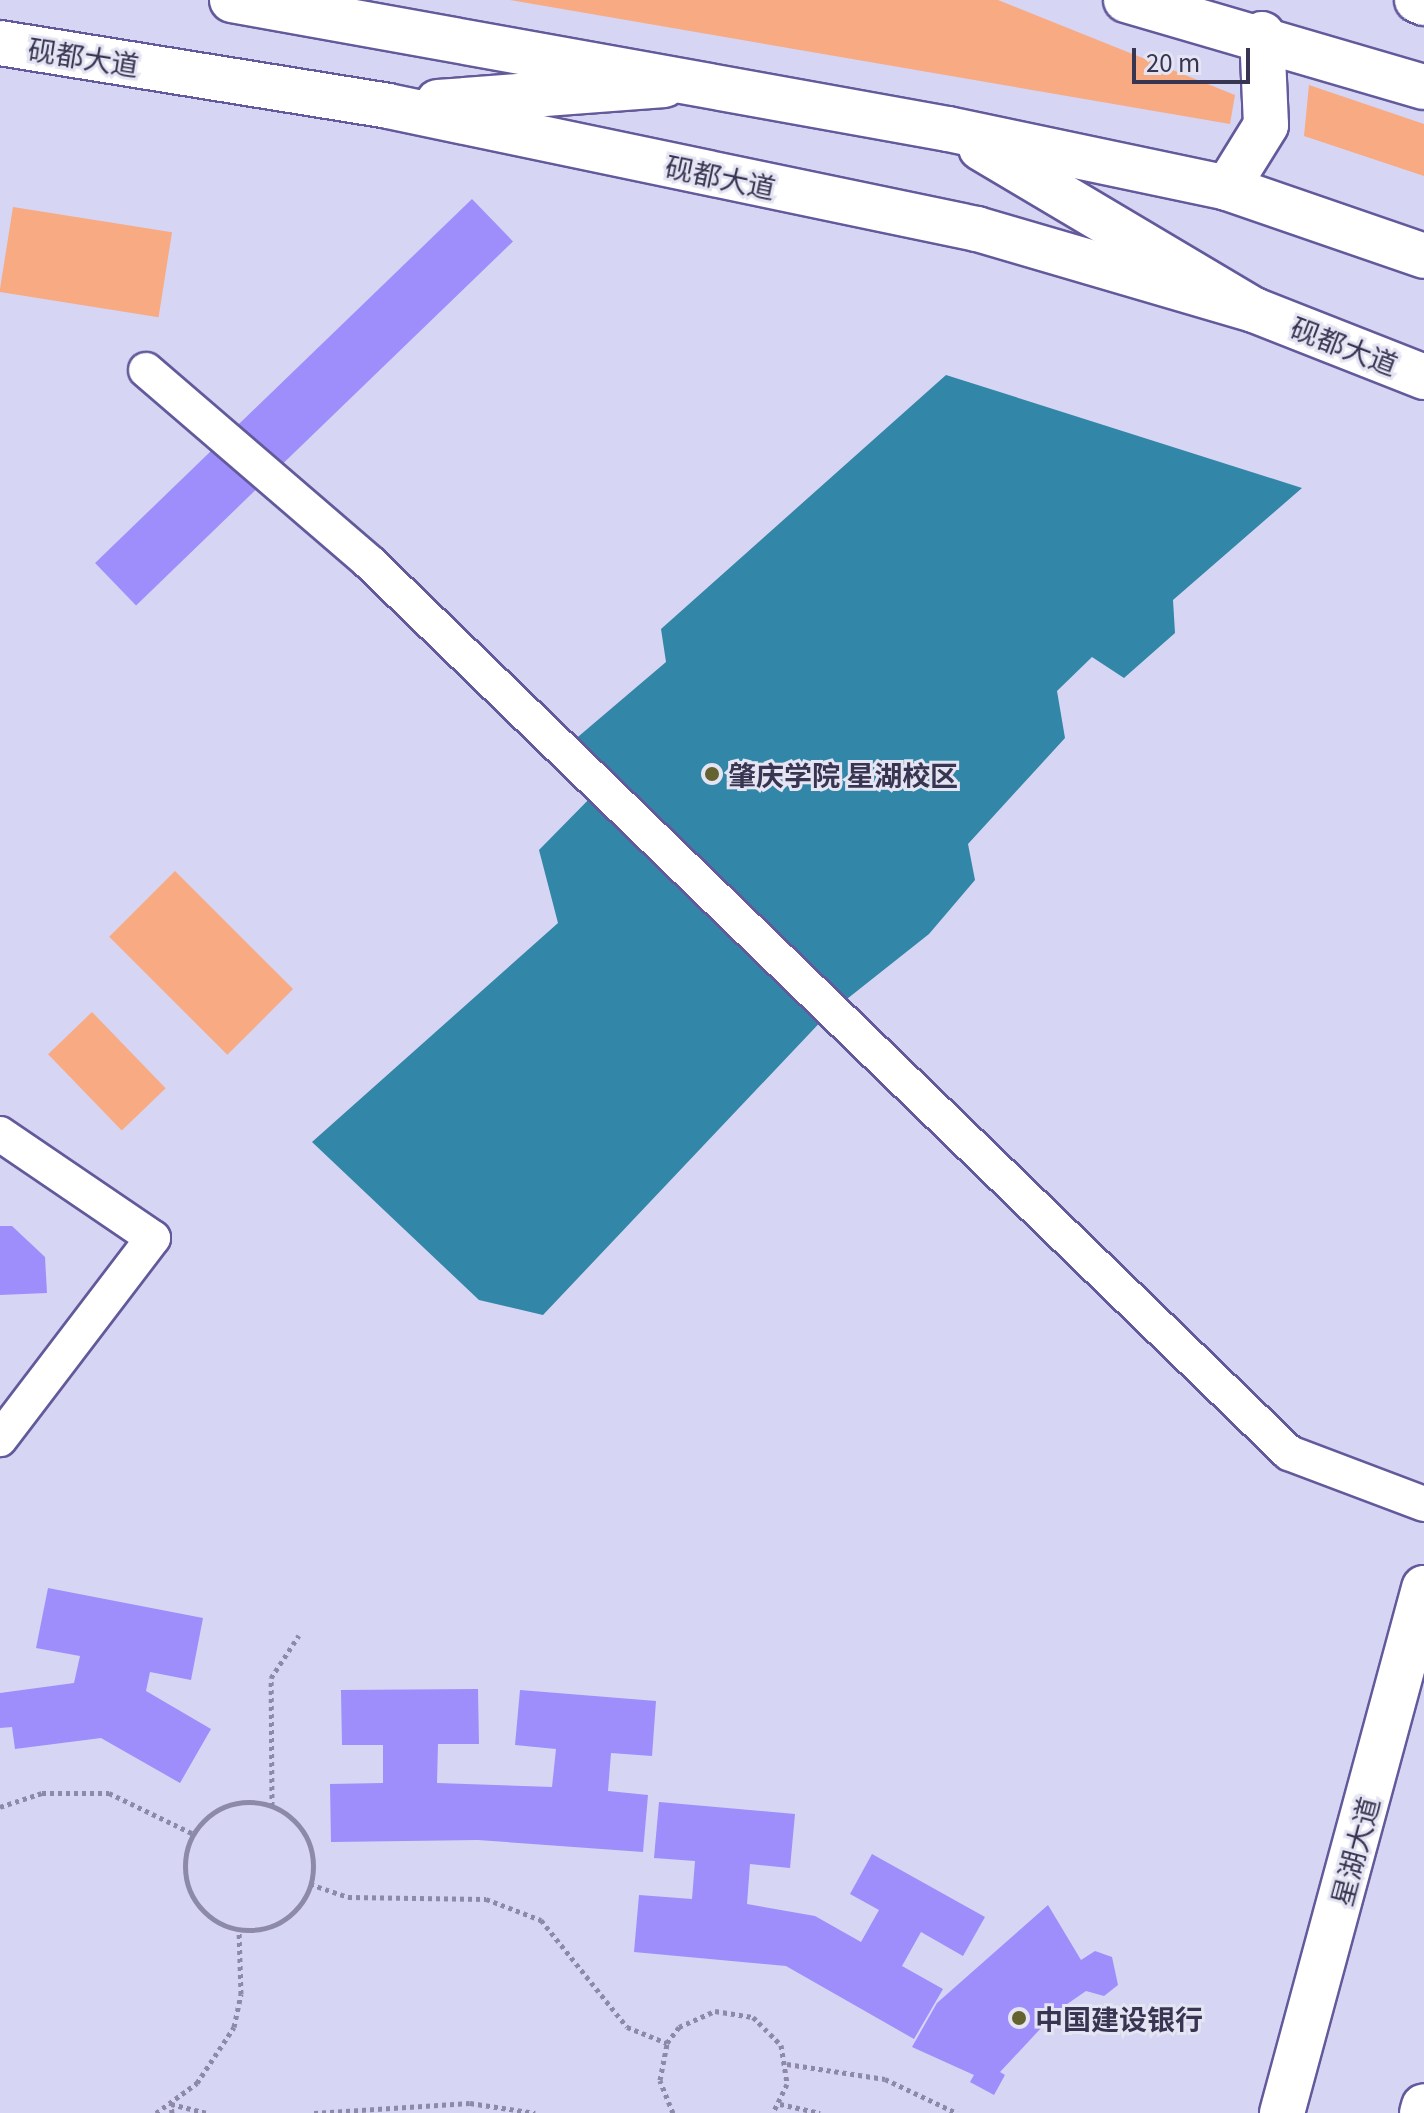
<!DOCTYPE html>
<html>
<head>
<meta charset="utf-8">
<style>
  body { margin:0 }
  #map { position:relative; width:1424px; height:2113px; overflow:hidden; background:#d6d5f3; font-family:Georgia,"Noto Sans SC",serif }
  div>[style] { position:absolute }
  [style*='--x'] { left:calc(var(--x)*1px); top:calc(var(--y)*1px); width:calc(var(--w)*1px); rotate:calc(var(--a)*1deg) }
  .green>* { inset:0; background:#f8aa82; transform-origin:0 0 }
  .water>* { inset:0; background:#3286a7 }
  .building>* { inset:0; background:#9d8efc; transform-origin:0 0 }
  .path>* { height:5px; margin-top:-2.5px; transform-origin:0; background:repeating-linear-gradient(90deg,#8c8aa8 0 4px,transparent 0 8px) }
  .path>.ring { margin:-2.5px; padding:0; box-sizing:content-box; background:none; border:5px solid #8c8aa8; border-radius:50% }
  .roads { filter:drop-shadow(2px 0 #625a9b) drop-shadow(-2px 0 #625a9b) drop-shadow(0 2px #625a9b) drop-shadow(0 -2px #625a9b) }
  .minor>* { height:34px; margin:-17px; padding:0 17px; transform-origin:17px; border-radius:17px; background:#fff }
  .tertiary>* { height:44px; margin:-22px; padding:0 22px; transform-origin:22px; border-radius:22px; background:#fff }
  .primary>* { height:44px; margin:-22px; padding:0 22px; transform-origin:22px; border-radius:22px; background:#fff }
  .dots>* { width:22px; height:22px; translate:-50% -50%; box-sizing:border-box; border:4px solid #e4e4f3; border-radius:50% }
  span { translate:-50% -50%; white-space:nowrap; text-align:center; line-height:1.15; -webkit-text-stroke:6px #e4e4f3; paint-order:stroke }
  .street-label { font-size:28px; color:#383552 }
  .poi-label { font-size:28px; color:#383552; font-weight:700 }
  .left { translate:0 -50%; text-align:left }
  .scale { position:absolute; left:1132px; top:48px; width:118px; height:36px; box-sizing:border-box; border:4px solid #383552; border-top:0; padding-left:10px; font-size:24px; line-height:28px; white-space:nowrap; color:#383552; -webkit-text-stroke:6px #e4e4f3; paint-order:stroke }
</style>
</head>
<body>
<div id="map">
  <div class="green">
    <div style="clip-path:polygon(510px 0,998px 0,1235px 95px,1230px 124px)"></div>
    <div style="clip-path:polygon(1309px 85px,1424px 124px,1424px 176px,1304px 136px)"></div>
    <div style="left:13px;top:207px;width:161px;height:86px;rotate:9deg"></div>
    <div style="left:175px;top:871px;width:167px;height:93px;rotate:45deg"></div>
    <div style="left:92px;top:1012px;width:106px;height:61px;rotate:46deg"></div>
  </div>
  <div class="water">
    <div style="clip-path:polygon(946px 375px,1302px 488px,1173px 600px,1175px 633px,1124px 678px,1092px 657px,1057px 691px,1065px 738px,968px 844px,975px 880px,929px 934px,828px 1014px,543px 1315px,479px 1300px,312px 1142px,558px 923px,539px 850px,598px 790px,559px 753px,666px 662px,661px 629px)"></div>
  </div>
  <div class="building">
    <div style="left:472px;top:199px;width:59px;height:524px;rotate:46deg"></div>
    <div style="clip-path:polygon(0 1226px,12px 1226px,45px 1257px,47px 1293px,0 1295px)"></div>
    <div style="clip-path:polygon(48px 1588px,203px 1618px,191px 1680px,150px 1672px,146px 1691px,211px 1729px,180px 1783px,101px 1738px,15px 1749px,12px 1727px,0 1728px,0 1693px,74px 1683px,80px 1656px,36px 1648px)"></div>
    <div style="clip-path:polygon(478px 1689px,479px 1744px,438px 1744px,437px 1783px,552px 1787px,556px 1749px,515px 1745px,520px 1690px,656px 1701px,652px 1756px,611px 1753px,608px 1791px,648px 1795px,643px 1852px,478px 1840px,331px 1842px,330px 1784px,383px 1783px,383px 1745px,342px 1745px,341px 1690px)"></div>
    <div style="clip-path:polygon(659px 1802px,795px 1814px,790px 1868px,750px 1864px,747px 1904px,815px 1916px,861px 1942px,879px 1910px,850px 1894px,872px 1854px,985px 1917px,963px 1956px,921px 1932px,902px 1966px,943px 1989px,914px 2039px,786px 1966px,634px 1952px,639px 1895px,692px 1899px,695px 1861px,654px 1858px)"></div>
    <div style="clip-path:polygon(1048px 1905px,1081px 1960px,1095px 1951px,1112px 1957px,1118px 1985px,1104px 1996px,1086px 1991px,1057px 2011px,1000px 2072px,1005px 2075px,994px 2095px,970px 2082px,974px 2075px,912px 2047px,937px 2003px)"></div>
  </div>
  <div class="path">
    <div class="ring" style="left:185px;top:1802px;width:123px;height:123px"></div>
    <div style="--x:272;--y:1806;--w:128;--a:-90.4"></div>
    <div style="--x:271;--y:1678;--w:51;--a:-56.9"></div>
    <div style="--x:0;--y:1807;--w:44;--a:-18.4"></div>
    <div style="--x:42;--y:1793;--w:67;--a:0"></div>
    <div style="--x:109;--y:1793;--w:94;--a:25.8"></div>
    <div style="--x:310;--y:1884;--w:40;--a:18.9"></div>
    <div style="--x:348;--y:1897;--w:138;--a:0.8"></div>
    <div style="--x:486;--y:1899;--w:59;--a:20.9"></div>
    <div style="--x:541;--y:1920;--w:137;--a:51.2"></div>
    <div style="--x:627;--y:2027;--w:43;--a:21.8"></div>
    <div style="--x:787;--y:2064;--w:99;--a:8.7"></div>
    <div style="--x:885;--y:2079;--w:80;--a:25.3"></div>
    <div style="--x:780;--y:2104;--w:41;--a:12.7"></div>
    <div style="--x:156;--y:2113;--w:51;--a:-36.2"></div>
    <div style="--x:197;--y:2083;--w:67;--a:-56.5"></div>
    <div style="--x:234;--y:2027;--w:34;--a:-78"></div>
    <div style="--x:241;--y:1994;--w:64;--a:-91.8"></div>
    <div style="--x:172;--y:2113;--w:9;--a:-96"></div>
    <div style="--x:171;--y:2104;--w:36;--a:14"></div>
    <div style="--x:314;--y:2113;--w:156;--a:-3.7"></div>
    <div style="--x:470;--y:2103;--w:66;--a:8.7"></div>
    <div style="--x:673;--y:2113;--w:35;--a:-112"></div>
    <div style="--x:660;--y:2080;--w:38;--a:-79"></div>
    <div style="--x:667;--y:2043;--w:20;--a:-53"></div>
    <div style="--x:679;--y:2027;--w:39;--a:-24"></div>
    <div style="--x:715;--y:2011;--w:38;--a:9"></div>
    <div style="--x:753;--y:2017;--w:40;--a:45"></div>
    <div style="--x:781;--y:2045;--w:39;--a:81"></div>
    <div style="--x:787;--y:2084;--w:32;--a:116"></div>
  </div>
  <div class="roads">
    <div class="minor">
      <div style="--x:146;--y:370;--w:294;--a:40.7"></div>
      <div style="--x:369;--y:562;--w:1281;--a:44.08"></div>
      <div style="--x:1289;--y:1453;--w:144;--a:20.7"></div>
      <div style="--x:0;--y:1134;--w:185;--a:34.2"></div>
      <div style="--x:153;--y:1238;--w:253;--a:127.3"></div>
    </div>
    <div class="tertiary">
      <div style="--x:1417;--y:0;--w:8;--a:23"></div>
      <div style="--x:0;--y:43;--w:393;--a:9.2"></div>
      <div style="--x:388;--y:106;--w:602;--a:11.8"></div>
      <div style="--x:977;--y:229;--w:289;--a:16.3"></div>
      <div style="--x:1254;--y:310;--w:183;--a:21.5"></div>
      <div style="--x:438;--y:102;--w:227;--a:-4.3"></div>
    </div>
    <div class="primary">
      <div style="--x:232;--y:0;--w:728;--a:10.21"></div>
      <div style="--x:948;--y:129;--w:285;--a:11.9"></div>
      <div style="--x:1227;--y:188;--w:208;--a:19"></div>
      <div style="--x:1126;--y:0;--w:310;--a:16.3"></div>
      <div style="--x:981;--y:148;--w:317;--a:30.7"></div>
      <div style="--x:1227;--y:188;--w:74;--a:-58.2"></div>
      <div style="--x:1266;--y:125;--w:91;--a:-92.5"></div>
      <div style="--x:1282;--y:2113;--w:544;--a:-74.86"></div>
      <div style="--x:1422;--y:2113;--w:7;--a:-74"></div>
    </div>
  </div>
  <div class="dots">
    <div style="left:712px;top:774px;background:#646330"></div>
    <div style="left:1019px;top:2018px;background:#646330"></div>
  </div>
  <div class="street-label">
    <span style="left:84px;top:56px;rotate:9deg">砚都大道</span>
    <span style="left:721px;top:176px;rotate:12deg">砚都大道</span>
    <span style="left:1345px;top:345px;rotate:21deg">砚都大道</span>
    <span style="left:1354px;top:1851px;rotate:-75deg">星湖大道</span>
  </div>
  <div class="poi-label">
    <span class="left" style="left:728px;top:774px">肇庆学院 星湖校区</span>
    <span class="left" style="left:1035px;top:2018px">中国建设银行</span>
  </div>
  <div class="scale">20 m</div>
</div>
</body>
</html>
